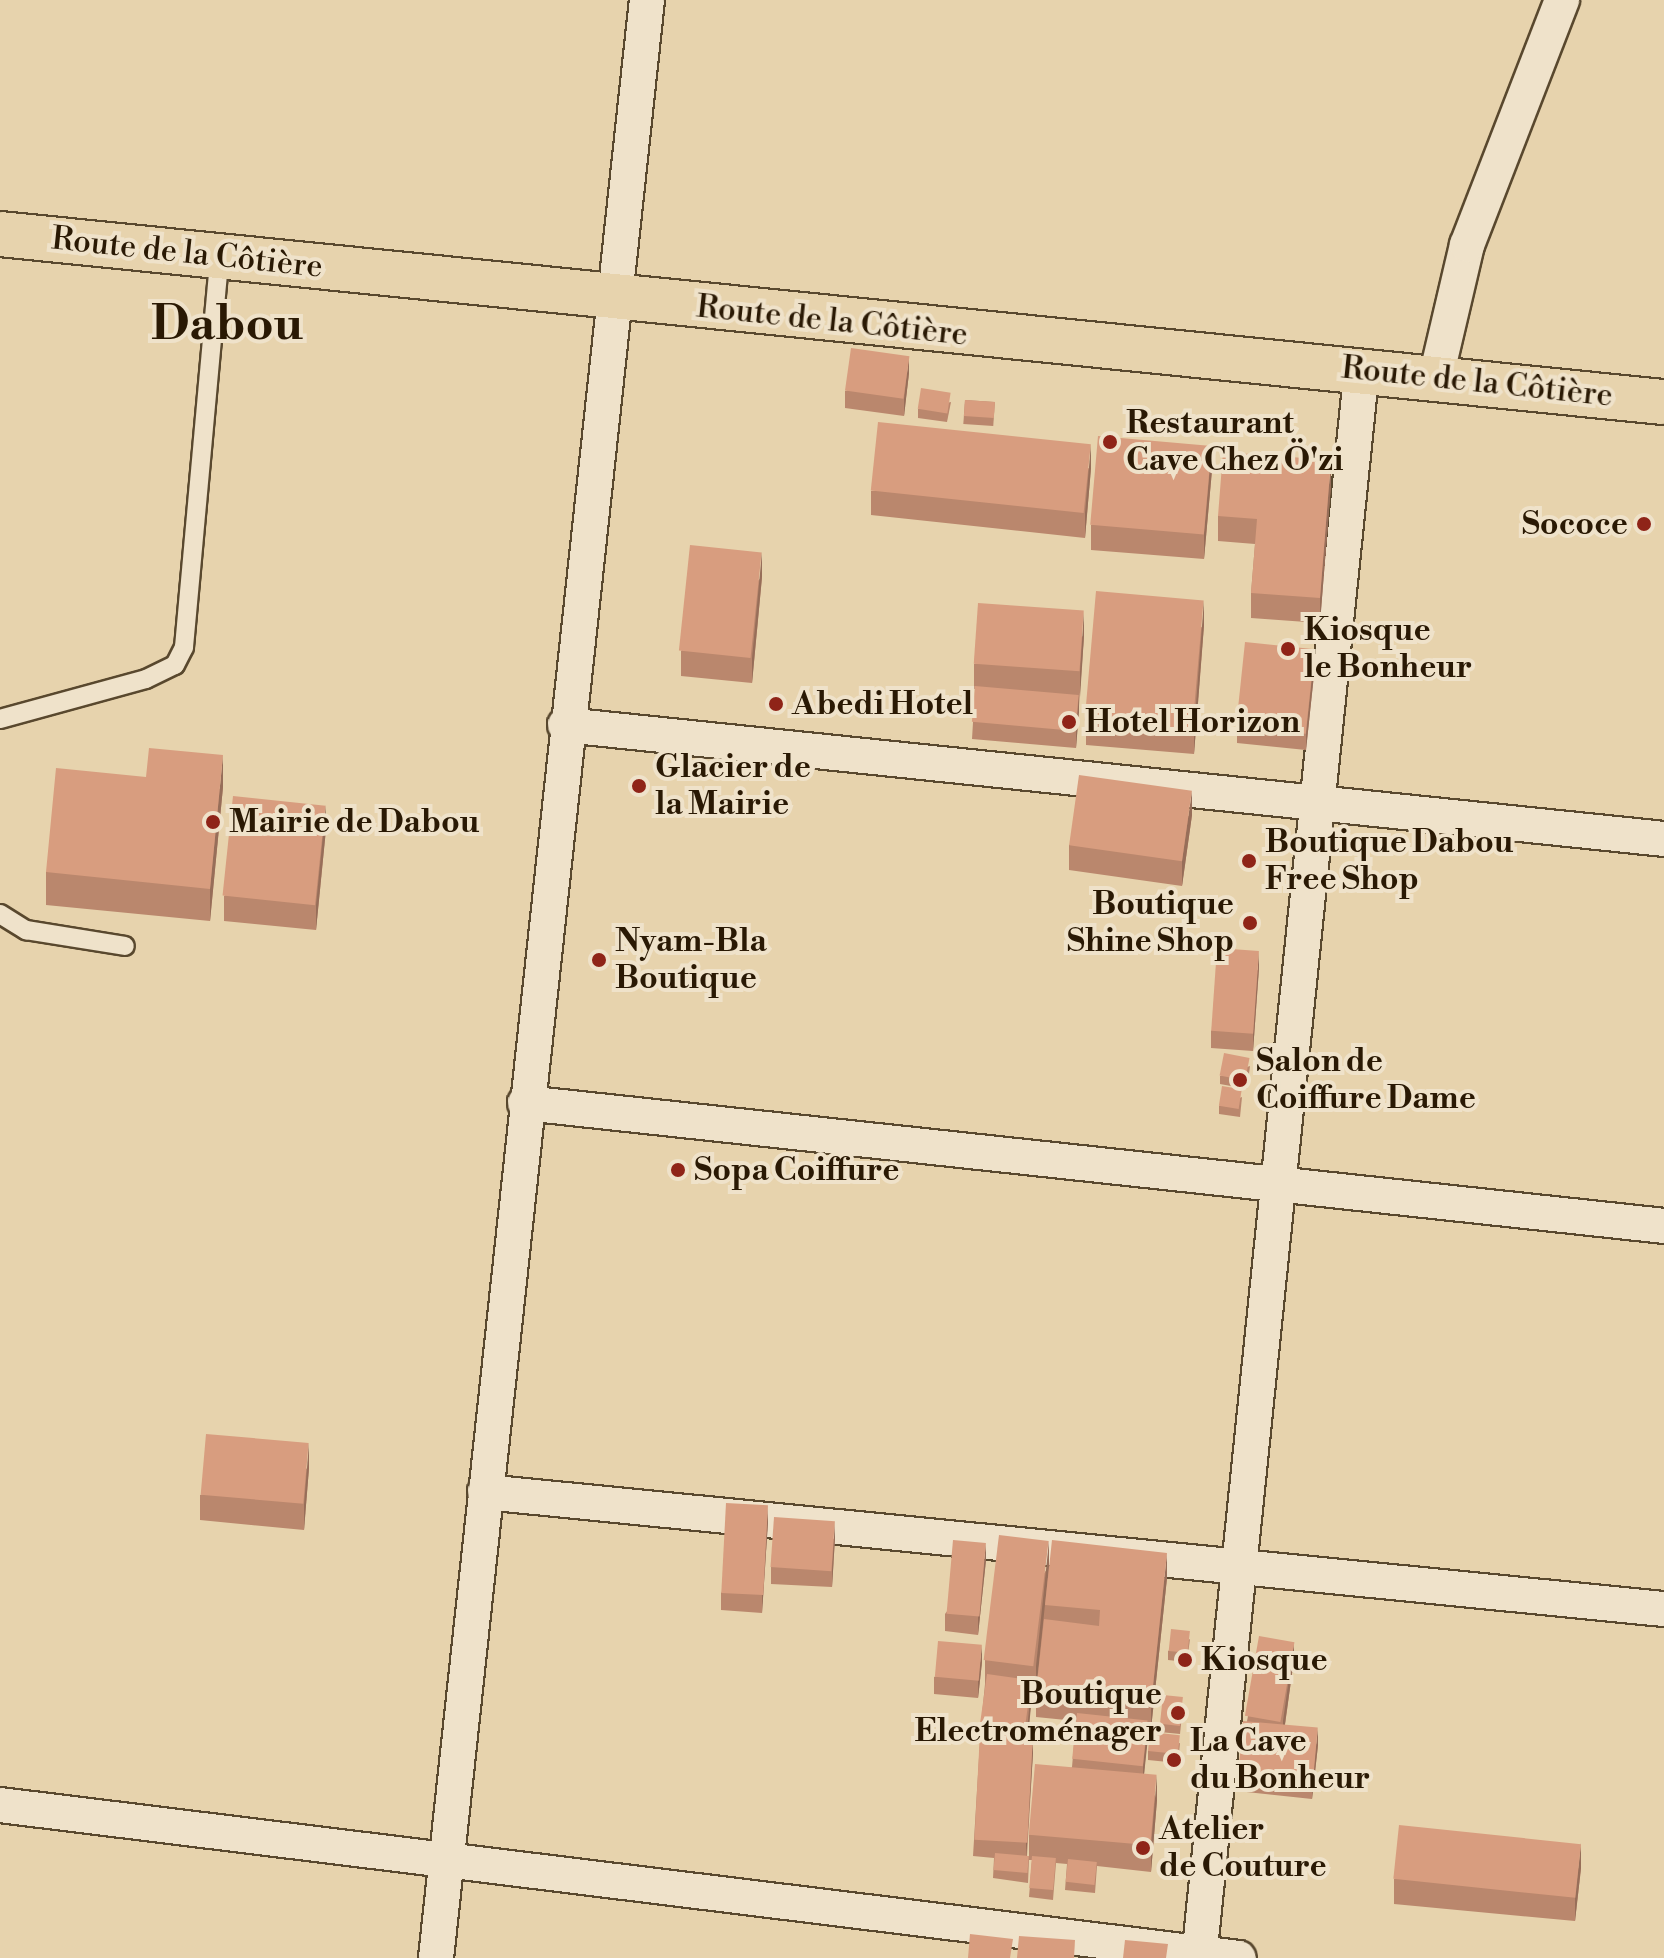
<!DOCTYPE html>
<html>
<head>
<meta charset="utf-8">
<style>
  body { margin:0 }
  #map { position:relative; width:1664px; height:1958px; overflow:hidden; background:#e7d3ad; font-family:"Libre Bodoni",serif }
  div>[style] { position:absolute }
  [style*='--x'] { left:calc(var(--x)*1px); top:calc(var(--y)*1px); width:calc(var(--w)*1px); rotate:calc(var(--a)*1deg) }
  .roads { filter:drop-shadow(2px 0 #59482e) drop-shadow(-2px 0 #59482e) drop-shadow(0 2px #59482e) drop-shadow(0 -2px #59482e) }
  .lane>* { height:18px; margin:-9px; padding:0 9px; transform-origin:9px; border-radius:9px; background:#efe2ca }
  .street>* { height:34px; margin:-17px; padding:0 17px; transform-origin:17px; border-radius:17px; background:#efe2ca }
  .primary>* { height:44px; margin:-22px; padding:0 22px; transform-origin:22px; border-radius:22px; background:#e7d3ad }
  .wall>* { inset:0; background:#ba876d; transform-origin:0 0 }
  .shaded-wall>* { inset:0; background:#976e59 }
  .building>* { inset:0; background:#d89d7f; transform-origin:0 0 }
  .dots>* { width:22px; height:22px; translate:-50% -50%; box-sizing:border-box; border:4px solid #efe2ca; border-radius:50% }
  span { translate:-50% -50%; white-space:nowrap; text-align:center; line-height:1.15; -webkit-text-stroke:8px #efe2ca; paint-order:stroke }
  .street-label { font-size:32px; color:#2a1904 }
  .poi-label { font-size:32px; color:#2a1904; font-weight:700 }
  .left { translate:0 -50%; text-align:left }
  .right { translate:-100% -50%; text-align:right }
  .town-label { font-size:48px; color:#2a1904; font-weight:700 }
</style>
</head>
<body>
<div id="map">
  <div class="roads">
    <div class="lane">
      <div style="--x:0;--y:719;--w:151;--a:-15.3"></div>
      <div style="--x:146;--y:679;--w:32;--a:-26"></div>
      <div style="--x:175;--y:665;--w:20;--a:-63"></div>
      <div style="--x:184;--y:647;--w:394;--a:-84.8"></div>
      <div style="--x:0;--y:914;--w:31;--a:32"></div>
      <div style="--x:26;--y:930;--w:100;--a:9.2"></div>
    </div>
    <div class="street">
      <div style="--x:1436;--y:377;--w:136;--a:-76.8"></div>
      <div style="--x:1467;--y:245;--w:263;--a:-68.8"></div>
      <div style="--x:565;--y:725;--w:1105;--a:5.92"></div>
      <div style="--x:525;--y:1103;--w:1146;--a:6.16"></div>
      <div style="--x:485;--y:1492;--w:1185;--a:5.67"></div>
      <div style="--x:0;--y:1805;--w:1248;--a:7.04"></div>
      <div style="--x:436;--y:1958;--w:1969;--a:-83.85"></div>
      <div style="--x:1199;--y:1958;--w:1598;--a:-84.15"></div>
    </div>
    <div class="primary">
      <div style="--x:0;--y:234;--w:1672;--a:5.77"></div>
    </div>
  </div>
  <div class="wall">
    <div style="clip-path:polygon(909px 373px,904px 416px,845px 408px,845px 391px)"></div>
    <div style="left:965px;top:400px;width:30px;height:24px;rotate:4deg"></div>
    <div style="clip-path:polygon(951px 402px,947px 422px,918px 418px,918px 409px)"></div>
    <div style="clip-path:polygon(1091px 468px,1085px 538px,871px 515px,871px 491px)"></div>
    <div style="clip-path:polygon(1212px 470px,1204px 559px,1091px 550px,1091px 525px)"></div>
    <div style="clip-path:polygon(1331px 485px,1320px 623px,1251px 618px,1251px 593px,1255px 544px,1218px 541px,1218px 516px)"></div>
    <div style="clip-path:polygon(762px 577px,752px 683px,681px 676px,681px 651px)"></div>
    <div style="clip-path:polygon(1204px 625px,1194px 754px,1086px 745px,1086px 721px)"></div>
    <div style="clip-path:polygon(1084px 636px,1076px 748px,972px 739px,975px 689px,974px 689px,974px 664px)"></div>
    <div style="clip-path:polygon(1315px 665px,1306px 750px,1237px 743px,1237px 727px)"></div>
    <div style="clip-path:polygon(223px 787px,210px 921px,46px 905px,46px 872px)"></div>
    <div style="clip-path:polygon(1192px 815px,1182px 886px,1069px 870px,1069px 845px)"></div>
    <div style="clip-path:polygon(326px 829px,316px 930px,224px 921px,224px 896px)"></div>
    <div style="clip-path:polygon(1259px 968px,1253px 1051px,1211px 1048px,1211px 1031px)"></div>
    <div style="clip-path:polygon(1250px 1066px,1247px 1089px,1220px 1084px,1220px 1076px)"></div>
    <div style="clip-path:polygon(1242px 1097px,1240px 1117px,1219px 1114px,1219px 1106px)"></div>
    <div style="clip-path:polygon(309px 1468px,304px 1530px,200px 1520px,200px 1495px)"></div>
    <div style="clip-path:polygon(768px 1522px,762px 1613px,721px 1610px,721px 1593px)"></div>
    <div style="clip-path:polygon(835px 1538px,832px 1587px,771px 1584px,771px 1567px)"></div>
    <div style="clip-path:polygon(986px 1560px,978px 1635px,945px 1631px,945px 1614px)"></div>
    <div style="clip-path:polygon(evenodd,1049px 1566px,1167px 1578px,1151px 1729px,1148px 1729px,1144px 1774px,1157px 1800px,1151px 1872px,1097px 1866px,1095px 1893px,1065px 1890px,1067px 1864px,1056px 1863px,1053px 1900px,1029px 1897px,1032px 1860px,1029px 1860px,1028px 1883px,993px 1878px,994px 1858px,973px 1856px,981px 1725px,985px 1684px,985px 1660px,1049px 1566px,1032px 1690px,1036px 1691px,1036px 1717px,1076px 1721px,1072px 1767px,1029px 1835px,1029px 1856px,1027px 1856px,1033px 1753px,1028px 1735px,1032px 1690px)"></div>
    <div style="clip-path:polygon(1190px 1639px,1187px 1662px,1168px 1660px,1168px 1651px)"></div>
    <div style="clip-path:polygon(1294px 1659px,1285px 1725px,1318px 1745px,1312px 1799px,1237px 1791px,1237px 1774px,1248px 1716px)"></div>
    <div style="clip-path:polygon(982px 1662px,978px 1698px,934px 1694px,934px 1677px)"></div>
    <div style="clip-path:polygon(1183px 1706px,1180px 1734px,1160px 1732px,1160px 1724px)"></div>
    <div style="clip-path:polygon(1180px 1743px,1178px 1763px,1148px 1760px,1148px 1751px)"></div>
    <div style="clip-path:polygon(1581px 1868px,1575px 1921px,1394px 1904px,1394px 1879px)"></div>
  </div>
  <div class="shaded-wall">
    <div style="clip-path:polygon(909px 356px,909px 373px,904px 416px,904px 399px)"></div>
    <div style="clip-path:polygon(1091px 444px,1091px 468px,1085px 538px,1085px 513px)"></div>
    <div style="clip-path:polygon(1212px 445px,1212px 470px,1204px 559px,1204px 534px)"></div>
    <div style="clip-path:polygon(1331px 460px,1331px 485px,1320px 623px,1320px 598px)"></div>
    <div style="clip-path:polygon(762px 552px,762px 577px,752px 683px,752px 658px)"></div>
    <div style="clip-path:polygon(1204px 600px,1204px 625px,1194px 754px,1194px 730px)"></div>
    <div style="clip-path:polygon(1084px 611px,1084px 636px,1080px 697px,1080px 672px)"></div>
    <div style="clip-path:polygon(1315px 649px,1315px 665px,1306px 750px,1306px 734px)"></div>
    <div style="clip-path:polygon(1079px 695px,1079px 712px,1076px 748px,1076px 731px)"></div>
    <div style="clip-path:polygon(223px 755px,223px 787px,210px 921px,210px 889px)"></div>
    <div style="clip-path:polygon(1192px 791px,1192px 815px,1182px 886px,1182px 861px)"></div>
    <div style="clip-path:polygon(326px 805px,326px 829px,316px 930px,316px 905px)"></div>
    <div style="clip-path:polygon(1259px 951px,1259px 968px,1253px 1051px,1253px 1034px)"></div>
    <div style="clip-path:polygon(309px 1443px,309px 1468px,304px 1530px,304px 1505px)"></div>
    <div style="clip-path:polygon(768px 1505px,768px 1522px,762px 1613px,762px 1596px)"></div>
    <div style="clip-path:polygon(835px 1521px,835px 1538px,832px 1587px,832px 1570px)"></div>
    <div style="clip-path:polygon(1049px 1541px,1049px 1566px,1036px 1691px,1036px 1666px)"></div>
    <div style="clip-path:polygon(986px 1543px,986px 1560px,978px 1635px,978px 1618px)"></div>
    <div style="clip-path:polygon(1167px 1553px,1167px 1578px,1151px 1729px,1151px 1705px)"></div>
    <div style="clip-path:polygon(1294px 1642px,1294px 1659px,1283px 1738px,1283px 1721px)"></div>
    <div style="clip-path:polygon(982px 1645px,982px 1662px,978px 1698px,978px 1681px)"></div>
    <div style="clip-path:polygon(1032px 1680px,1032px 1696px,1027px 1747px,1027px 1730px)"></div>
    <div style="clip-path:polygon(1148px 1721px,1148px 1738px,1143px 1784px,1143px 1767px)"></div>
    <div style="clip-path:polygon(1318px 1728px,1318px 1745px,1312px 1799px,1312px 1783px)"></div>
    <div style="clip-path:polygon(1033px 1736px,1033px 1753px,1026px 1860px,1026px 1843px)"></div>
    <div style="clip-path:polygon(1157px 1775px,1157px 1800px,1151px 1872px,1151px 1847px)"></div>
    <div style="clip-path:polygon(1581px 1843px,1581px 1868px,1575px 1921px,1575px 1897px)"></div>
  </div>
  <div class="building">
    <div style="left:851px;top:348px;width:59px;height:43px;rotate:8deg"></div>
    <div style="left:921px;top:388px;width:30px;height:21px;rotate:9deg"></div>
    <div style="left:965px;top:400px;width:30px;height:16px;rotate:4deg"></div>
    <div style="left:878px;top:422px;width:214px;height:69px;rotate:6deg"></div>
    <div style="left:1098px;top:436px;width:114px;height:89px;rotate:5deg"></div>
    <div style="clip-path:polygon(1223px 452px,1331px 460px,1320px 598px,1251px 593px,1257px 519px,1218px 516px)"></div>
    <div style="left:690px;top:545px;width:72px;height:106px;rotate:6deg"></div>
    <div style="left:1096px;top:591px;width:108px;height:130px;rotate:5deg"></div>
    <div style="left:978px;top:603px;width:106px;height:61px;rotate:4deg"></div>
    <div style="left:1245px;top:642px;width:70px;height:85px;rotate:6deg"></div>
    <div style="left:975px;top:686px;width:104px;height:36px;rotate:5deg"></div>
    <div style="clip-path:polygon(149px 748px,223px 755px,210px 889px,46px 872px,56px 768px,146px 777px)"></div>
    <div style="left:1079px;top:775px;width:114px;height:71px;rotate:8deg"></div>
    <div style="left:233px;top:796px;width:93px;height:100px;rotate:6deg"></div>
    <div style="left:1217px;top:948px;width:42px;height:83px;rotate:4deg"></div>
    <div style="left:1224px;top:1053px;width:26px;height:23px;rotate:11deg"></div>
    <div style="left:1222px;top:1086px;width:20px;height:20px;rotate:9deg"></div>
    <div style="left:206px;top:1434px;width:103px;height:61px;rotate:5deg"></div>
    <div style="left:726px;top:1503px;width:42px;height:90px;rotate:3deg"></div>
    <div style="left:774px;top:1517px;width:61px;height:50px;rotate:4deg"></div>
    <div style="left:999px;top:1535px;width:50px;height:126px;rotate:7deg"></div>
    <div style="left:953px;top:1540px;width:33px;height:74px;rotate:5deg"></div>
    <div style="clip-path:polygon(1052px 1540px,1167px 1553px,1151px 1705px,1036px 1692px,1044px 1619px,1099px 1626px,1100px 1610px,1045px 1605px)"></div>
    <div style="left:1171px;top:1629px;width:19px;height:22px;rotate:6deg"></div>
    <div style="left:1259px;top:1636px;width:36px;height:81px;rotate:10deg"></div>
    <div style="left:938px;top:1641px;width:44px;height:36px;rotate:5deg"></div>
    <div style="left:987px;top:1674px;width:45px;height:51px;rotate:8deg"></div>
    <div style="left:1163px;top:1695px;width:20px;height:29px;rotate:6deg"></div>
    <div style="left:1077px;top:1713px;width:71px;height:46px;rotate:6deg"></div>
    <div style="left:1243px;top:1721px;width:75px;height:53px;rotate:5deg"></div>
    <div style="left:1150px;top:1732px;width:30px;height:19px;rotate:6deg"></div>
    <div style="left:980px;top:1733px;width:53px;height:107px;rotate:3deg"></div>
    <div style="left:1035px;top:1764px;width:122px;height:71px;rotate:5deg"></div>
    <div style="left:1399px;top:1825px;width:183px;height:54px;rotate:6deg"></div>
    <div style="left:995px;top:1853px;width:34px;height:17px;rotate:5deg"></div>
    <div style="left:1032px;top:1856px;width:24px;height:32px;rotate:5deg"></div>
    <div style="left:1068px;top:1859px;width:29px;height:23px;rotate:6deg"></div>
    <div style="clip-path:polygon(970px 1934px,1013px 1939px,1010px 1958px,968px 1958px)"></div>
    <div style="clip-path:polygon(1019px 1936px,1075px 1940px,1074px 1958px,1017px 1958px)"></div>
    <div style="clip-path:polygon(1125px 1940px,1168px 1944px,1166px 1958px,1123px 1958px)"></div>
  </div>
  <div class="dots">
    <div style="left:1110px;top:442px;background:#8f2418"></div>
    <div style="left:1644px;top:524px;background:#8f2418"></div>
    <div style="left:1288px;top:649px;background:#8f2418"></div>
    <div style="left:776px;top:704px;background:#8f2418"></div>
    <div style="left:1069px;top:722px;background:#8f2418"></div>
    <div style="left:639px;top:786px;background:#8f2418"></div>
    <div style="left:213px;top:822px;background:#8f2418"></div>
    <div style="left:1249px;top:861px;background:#8f2418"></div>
    <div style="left:1250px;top:923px;background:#8f2418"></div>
    <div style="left:599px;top:960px;background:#8f2418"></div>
    <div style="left:1240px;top:1080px;background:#8f2418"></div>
    <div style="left:678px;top:1170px;background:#8f2418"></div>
    <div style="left:1185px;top:1660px;background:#8f2418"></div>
    <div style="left:1178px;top:1713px;background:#8f2418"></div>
    <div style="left:1174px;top:1760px;background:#8f2418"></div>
    <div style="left:1143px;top:1848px;background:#8f2418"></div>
  </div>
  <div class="street-label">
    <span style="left:187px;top:253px;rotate:6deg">Route de la Côtière</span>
    <span style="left:832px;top:321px;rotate:6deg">Route de la Côtière</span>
    <span style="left:1477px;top:382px;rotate:6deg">Route de la Côtière</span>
  </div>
  <div class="poi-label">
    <span class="left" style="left:1126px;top:442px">Restaurant<br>Cave Chez Ö'zi</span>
    <span class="right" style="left:1628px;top:524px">Sococe</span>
    <span class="left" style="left:1304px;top:649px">Kiosque<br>le Bonheur</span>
    <span class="left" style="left:792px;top:704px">Abedi Hotel</span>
    <span class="left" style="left:1085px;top:722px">Hotel Horizon</span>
    <span class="left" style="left:655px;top:786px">Glacier de<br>la Mairie</span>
    <span class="left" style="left:229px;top:822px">Mairie de Dabou</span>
    <span class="left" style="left:1265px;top:861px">Boutique Dabou<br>Free Shop</span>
    <span class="right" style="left:1234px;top:923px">Boutique<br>Shine Shop</span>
    <span class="left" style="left:615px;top:960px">Nyam-Bla<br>Boutique</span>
    <span class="left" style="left:1256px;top:1080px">Salon de<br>Coiffure Dame</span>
    <span class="left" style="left:694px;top:1170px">Sopa Coiffure</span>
    <span class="left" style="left:1201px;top:1660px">Kiosque</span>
    <span class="right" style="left:1162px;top:1713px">Boutique<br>Electroménager</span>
    <span class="left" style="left:1190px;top:1760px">La Cave<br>du Bonheur</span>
    <span class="left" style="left:1159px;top:1848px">Atelier<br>de Couture</span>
  </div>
  <div class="town-label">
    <span style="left:227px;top:326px">Dabou</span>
  </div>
</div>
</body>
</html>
